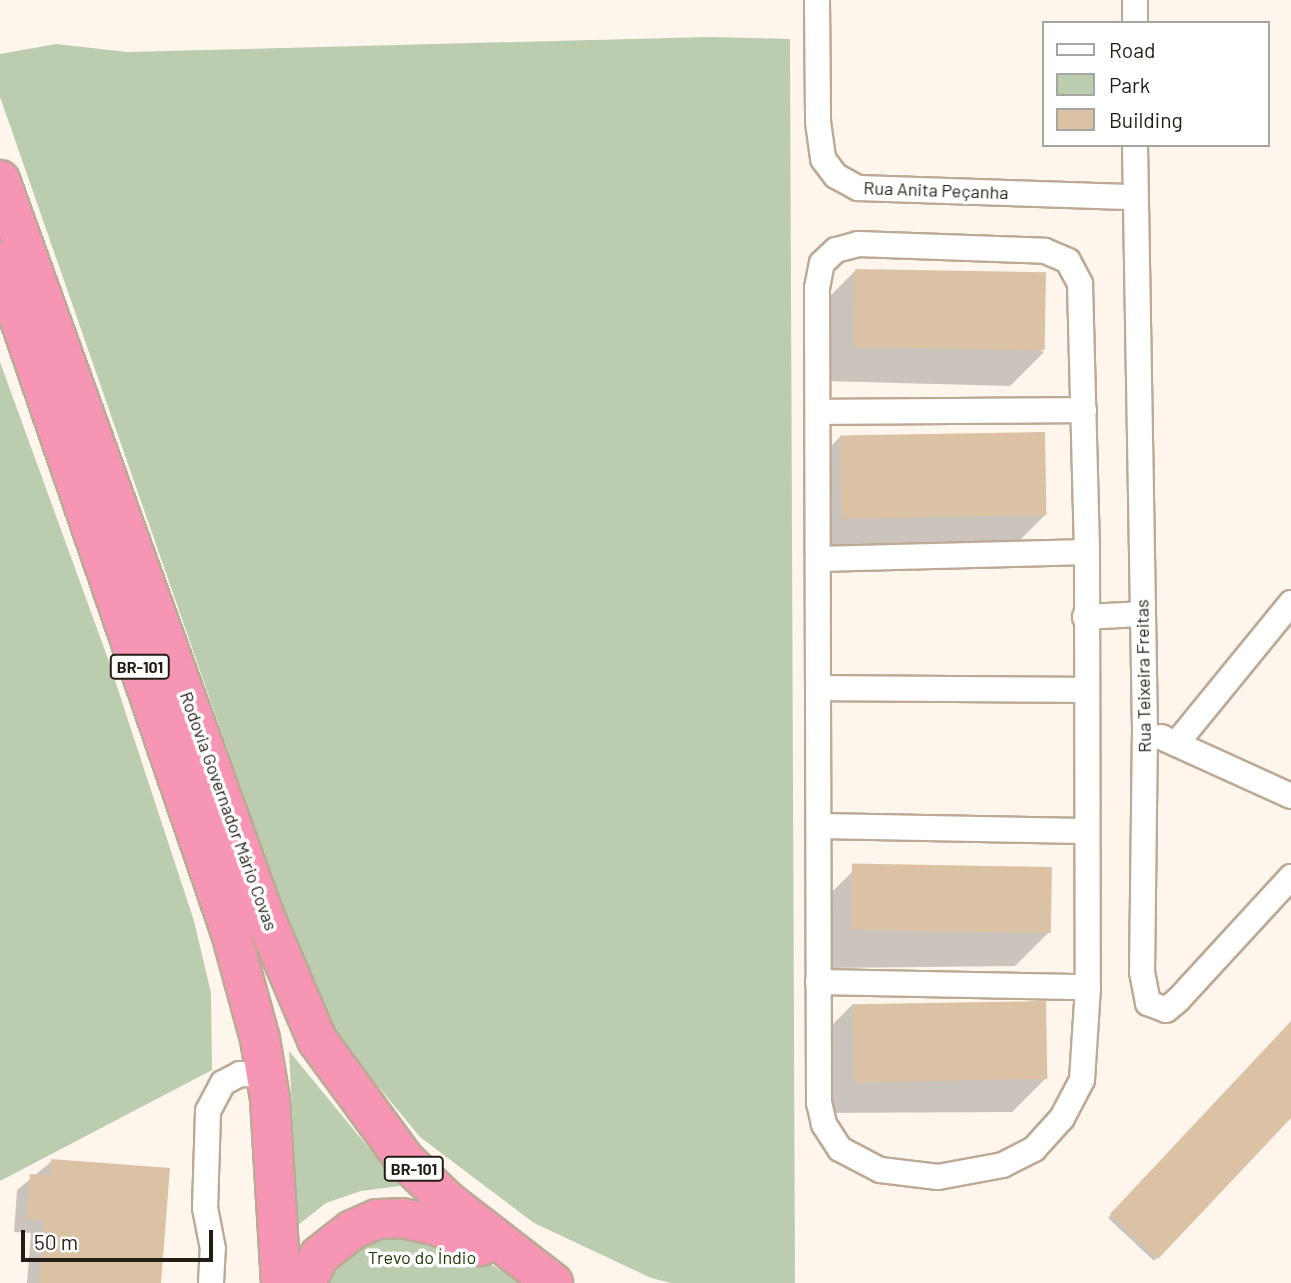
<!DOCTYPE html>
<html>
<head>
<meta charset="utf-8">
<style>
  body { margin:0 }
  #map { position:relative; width:1291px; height:1283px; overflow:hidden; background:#fef6ed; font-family:Barlow,sans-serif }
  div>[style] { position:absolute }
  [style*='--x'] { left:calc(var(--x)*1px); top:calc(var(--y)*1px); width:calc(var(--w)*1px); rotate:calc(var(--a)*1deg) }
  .green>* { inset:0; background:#bcccaf }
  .shadow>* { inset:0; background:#0003 }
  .building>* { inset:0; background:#dbc2a5; transform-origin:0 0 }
  .roads { filter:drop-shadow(2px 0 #bcaa96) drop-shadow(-2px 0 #bcaa96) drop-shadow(0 2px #bcaa96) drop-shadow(0 -2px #bcaa96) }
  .minor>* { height:24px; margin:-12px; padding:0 12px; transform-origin:12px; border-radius:12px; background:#fff }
  .trunk>* { height:38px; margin:-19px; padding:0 19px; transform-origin:19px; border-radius:19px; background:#f796b4 }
  span { translate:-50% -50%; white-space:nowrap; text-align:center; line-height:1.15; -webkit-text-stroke:7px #fff; paint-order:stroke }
  .shield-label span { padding:2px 5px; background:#fff; border:2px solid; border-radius:5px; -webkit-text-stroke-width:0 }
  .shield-label { font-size:16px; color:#231d15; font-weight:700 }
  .street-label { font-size:18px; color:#231d15 }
  .park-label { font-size:18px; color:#243907 }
  .legend { position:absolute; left:1042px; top:21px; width:228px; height:126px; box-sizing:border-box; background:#fff; border:2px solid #a7a5a1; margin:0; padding:9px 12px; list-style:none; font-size:21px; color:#231d15 }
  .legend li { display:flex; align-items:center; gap:14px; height:35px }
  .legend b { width:35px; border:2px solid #a7a5a1 }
  .scale { position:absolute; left:21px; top:1230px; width:192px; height:32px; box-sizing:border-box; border:4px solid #231d15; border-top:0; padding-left:9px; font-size:21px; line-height:24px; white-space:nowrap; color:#231d15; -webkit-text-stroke:5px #fff; paint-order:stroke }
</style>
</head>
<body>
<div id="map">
  <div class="green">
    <div style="clip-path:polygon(708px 37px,790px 39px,795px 1283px,671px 1283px,651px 1278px,534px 1223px,420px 1137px,334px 1033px,280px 924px,228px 751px,0 97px,0 54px,56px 44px,127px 52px)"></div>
    <div style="clip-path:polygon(0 362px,107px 656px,194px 921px,211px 993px,212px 1070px,0 1181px)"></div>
    <div style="clip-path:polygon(289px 1051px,400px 1186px,361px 1191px,326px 1203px,298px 1225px)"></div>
    <div style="clip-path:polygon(388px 1231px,474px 1254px,522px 1283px,322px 1283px,347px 1250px)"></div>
  </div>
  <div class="shadow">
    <div style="clip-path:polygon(856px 270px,1044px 352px,1010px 386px,824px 381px,822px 304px)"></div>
    <div style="clip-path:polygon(840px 437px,1046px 514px,1012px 548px,803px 556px,806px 471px)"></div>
    <div style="clip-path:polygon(852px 872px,1049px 932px,1015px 966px,825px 968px,818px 906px)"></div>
    <div style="clip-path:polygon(853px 1004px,1046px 1078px,1012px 1112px,822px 1113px,819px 1038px)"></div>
    <div style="clip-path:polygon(1291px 1023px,1291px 1115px,1154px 1261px,1108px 1218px)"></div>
    <div style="clip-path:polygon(52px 1161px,160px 1283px,27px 1283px,31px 1233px,14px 1232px,17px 1190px)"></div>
  </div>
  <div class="building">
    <div style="left:855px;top:269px;width:191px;height:78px;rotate:1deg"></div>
    <div style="left:1045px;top:432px;width:83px;height:205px;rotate:89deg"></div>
    <div style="left:1052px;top:867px;width:66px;height:200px;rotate:91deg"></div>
    <div style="left:1046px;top:1001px;width:78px;height:193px;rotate:89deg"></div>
    <div style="clip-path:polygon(1291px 1021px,1291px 1118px,1158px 1259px,1110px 1214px)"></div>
    <div style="clip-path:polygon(51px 1159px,170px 1168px,161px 1283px,39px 1283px,44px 1219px,27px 1219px,30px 1174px,50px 1176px)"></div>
  </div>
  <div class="roads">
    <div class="minor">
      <div style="--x:817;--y:0;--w:122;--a:89.5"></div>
      <div style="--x:818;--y:122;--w:37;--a:82"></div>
      <div style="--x:823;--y:159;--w:21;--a:53"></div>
      <div style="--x:836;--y:176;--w:25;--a:29"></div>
      <div style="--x:858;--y:188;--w:277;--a:1.9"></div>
      <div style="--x:1135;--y:0;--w:23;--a:90"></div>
      <div style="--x:1135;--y:145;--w:584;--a:89.02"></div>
      <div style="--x:1145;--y:729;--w:243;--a:90.7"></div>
      <div style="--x:1142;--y:972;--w:32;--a:79"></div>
      <div style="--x:1148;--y:1003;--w:19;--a:21"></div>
      <div style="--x:1166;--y:1010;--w:16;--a:-40"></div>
      <div style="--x:1178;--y:1000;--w:167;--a:-47.4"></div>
      <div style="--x:858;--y:244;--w:187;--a:2.1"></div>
      <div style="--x:1045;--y:251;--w:25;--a:23"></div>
      <div style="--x:1068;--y:261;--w:26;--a:62"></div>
      <div style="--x:1080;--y:284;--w:268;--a:88.5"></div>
      <div style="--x:1087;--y:552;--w:435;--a:89.9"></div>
      <div style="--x:1088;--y:987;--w:93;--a:93.7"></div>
      <div style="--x:1082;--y:1080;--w:43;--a:117.8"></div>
      <div style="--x:1062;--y:1118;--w:42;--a:132.1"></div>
      <div style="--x:1034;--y:1149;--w:35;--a:153"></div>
      <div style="--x:1003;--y:1165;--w:66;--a:169.5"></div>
      <div style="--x:938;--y:1177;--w:58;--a:-173.1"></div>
      <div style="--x:880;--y:1170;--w:45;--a:-152.3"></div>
      <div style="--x:840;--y:1149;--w:30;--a:-123"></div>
      <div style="--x:824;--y:1124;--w:22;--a:-103"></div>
      <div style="--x:819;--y:1103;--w:815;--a:-90.14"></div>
      <div style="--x:817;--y:288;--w:25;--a:-79"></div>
      <div style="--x:822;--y:263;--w:19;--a:-43"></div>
      <div style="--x:836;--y:250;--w:23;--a:-15"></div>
      <div style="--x:818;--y:412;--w:266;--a:-0.4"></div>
      <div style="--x:820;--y:559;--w:267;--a:-1.5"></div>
      <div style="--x:1085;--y:617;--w:57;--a:-3"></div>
      <div style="--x:819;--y:688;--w:266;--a:0.4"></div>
      <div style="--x:1161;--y:737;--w:143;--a:24.4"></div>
      <div style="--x:1176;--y:744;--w:182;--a:-50.8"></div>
      <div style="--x:819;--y:826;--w:266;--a:1.1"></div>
      <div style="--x:818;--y:982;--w:270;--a:1.1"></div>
      <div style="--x:211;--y:1283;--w:34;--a:-87"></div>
      <div style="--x:213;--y:1249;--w:42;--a:-101"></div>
      <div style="--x:205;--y:1208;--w:97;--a:-88.2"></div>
      <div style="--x:208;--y:1111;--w:32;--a:-62"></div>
      <div style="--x:223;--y:1083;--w:19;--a:-28"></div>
      <div style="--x:240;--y:1074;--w:27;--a:2"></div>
    </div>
    <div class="trunk">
      <div style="--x:0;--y:180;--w:781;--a:70.24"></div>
      <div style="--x:264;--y:915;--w:136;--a:67"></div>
      <div style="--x:317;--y:1040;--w:147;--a:53.8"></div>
      <div style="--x:404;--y:1159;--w:60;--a:44.3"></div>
      <div style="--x:447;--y:1201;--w:134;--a:37.7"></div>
      <div style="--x:0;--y:262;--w:710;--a:71"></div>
      <div style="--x:231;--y:933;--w:110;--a:74.7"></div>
      <div style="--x:260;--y:1039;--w:61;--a:80.5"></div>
      <div style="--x:270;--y:1099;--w:184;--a:86.6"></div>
      <div style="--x:306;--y:1283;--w:30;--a:-64"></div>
      <div style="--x:319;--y:1256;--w:42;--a:-38.2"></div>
      <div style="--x:352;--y:1230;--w:27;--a:-24"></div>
      <div style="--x:377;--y:1219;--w:25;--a:-2"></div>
      <div style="--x:402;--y:1218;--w:37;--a:13"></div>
      <div style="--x:438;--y:1226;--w:47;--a:25.5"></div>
    </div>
  </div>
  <div class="shield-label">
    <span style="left:140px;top:667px">BR-101</span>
    <span style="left:414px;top:1169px">BR-101</span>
  </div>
  <div class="street-label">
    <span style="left:936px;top:190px;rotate:2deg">Rua Anita Peçanha</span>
    <span style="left:1143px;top:676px;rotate:-91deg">Rua Teixeira Freitas</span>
    <span style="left:229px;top:811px;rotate:70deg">Rodovia Governador Mário Covas</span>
  </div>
  <div class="park-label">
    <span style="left:422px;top:1257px">Trevo do Índio</span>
  </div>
  <ul class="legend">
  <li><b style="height:9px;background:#fff"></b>Road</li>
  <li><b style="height:19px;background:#bcccaf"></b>Park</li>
  <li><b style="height:19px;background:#dbc2a5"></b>Building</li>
  </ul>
  <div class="scale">50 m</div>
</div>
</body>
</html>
